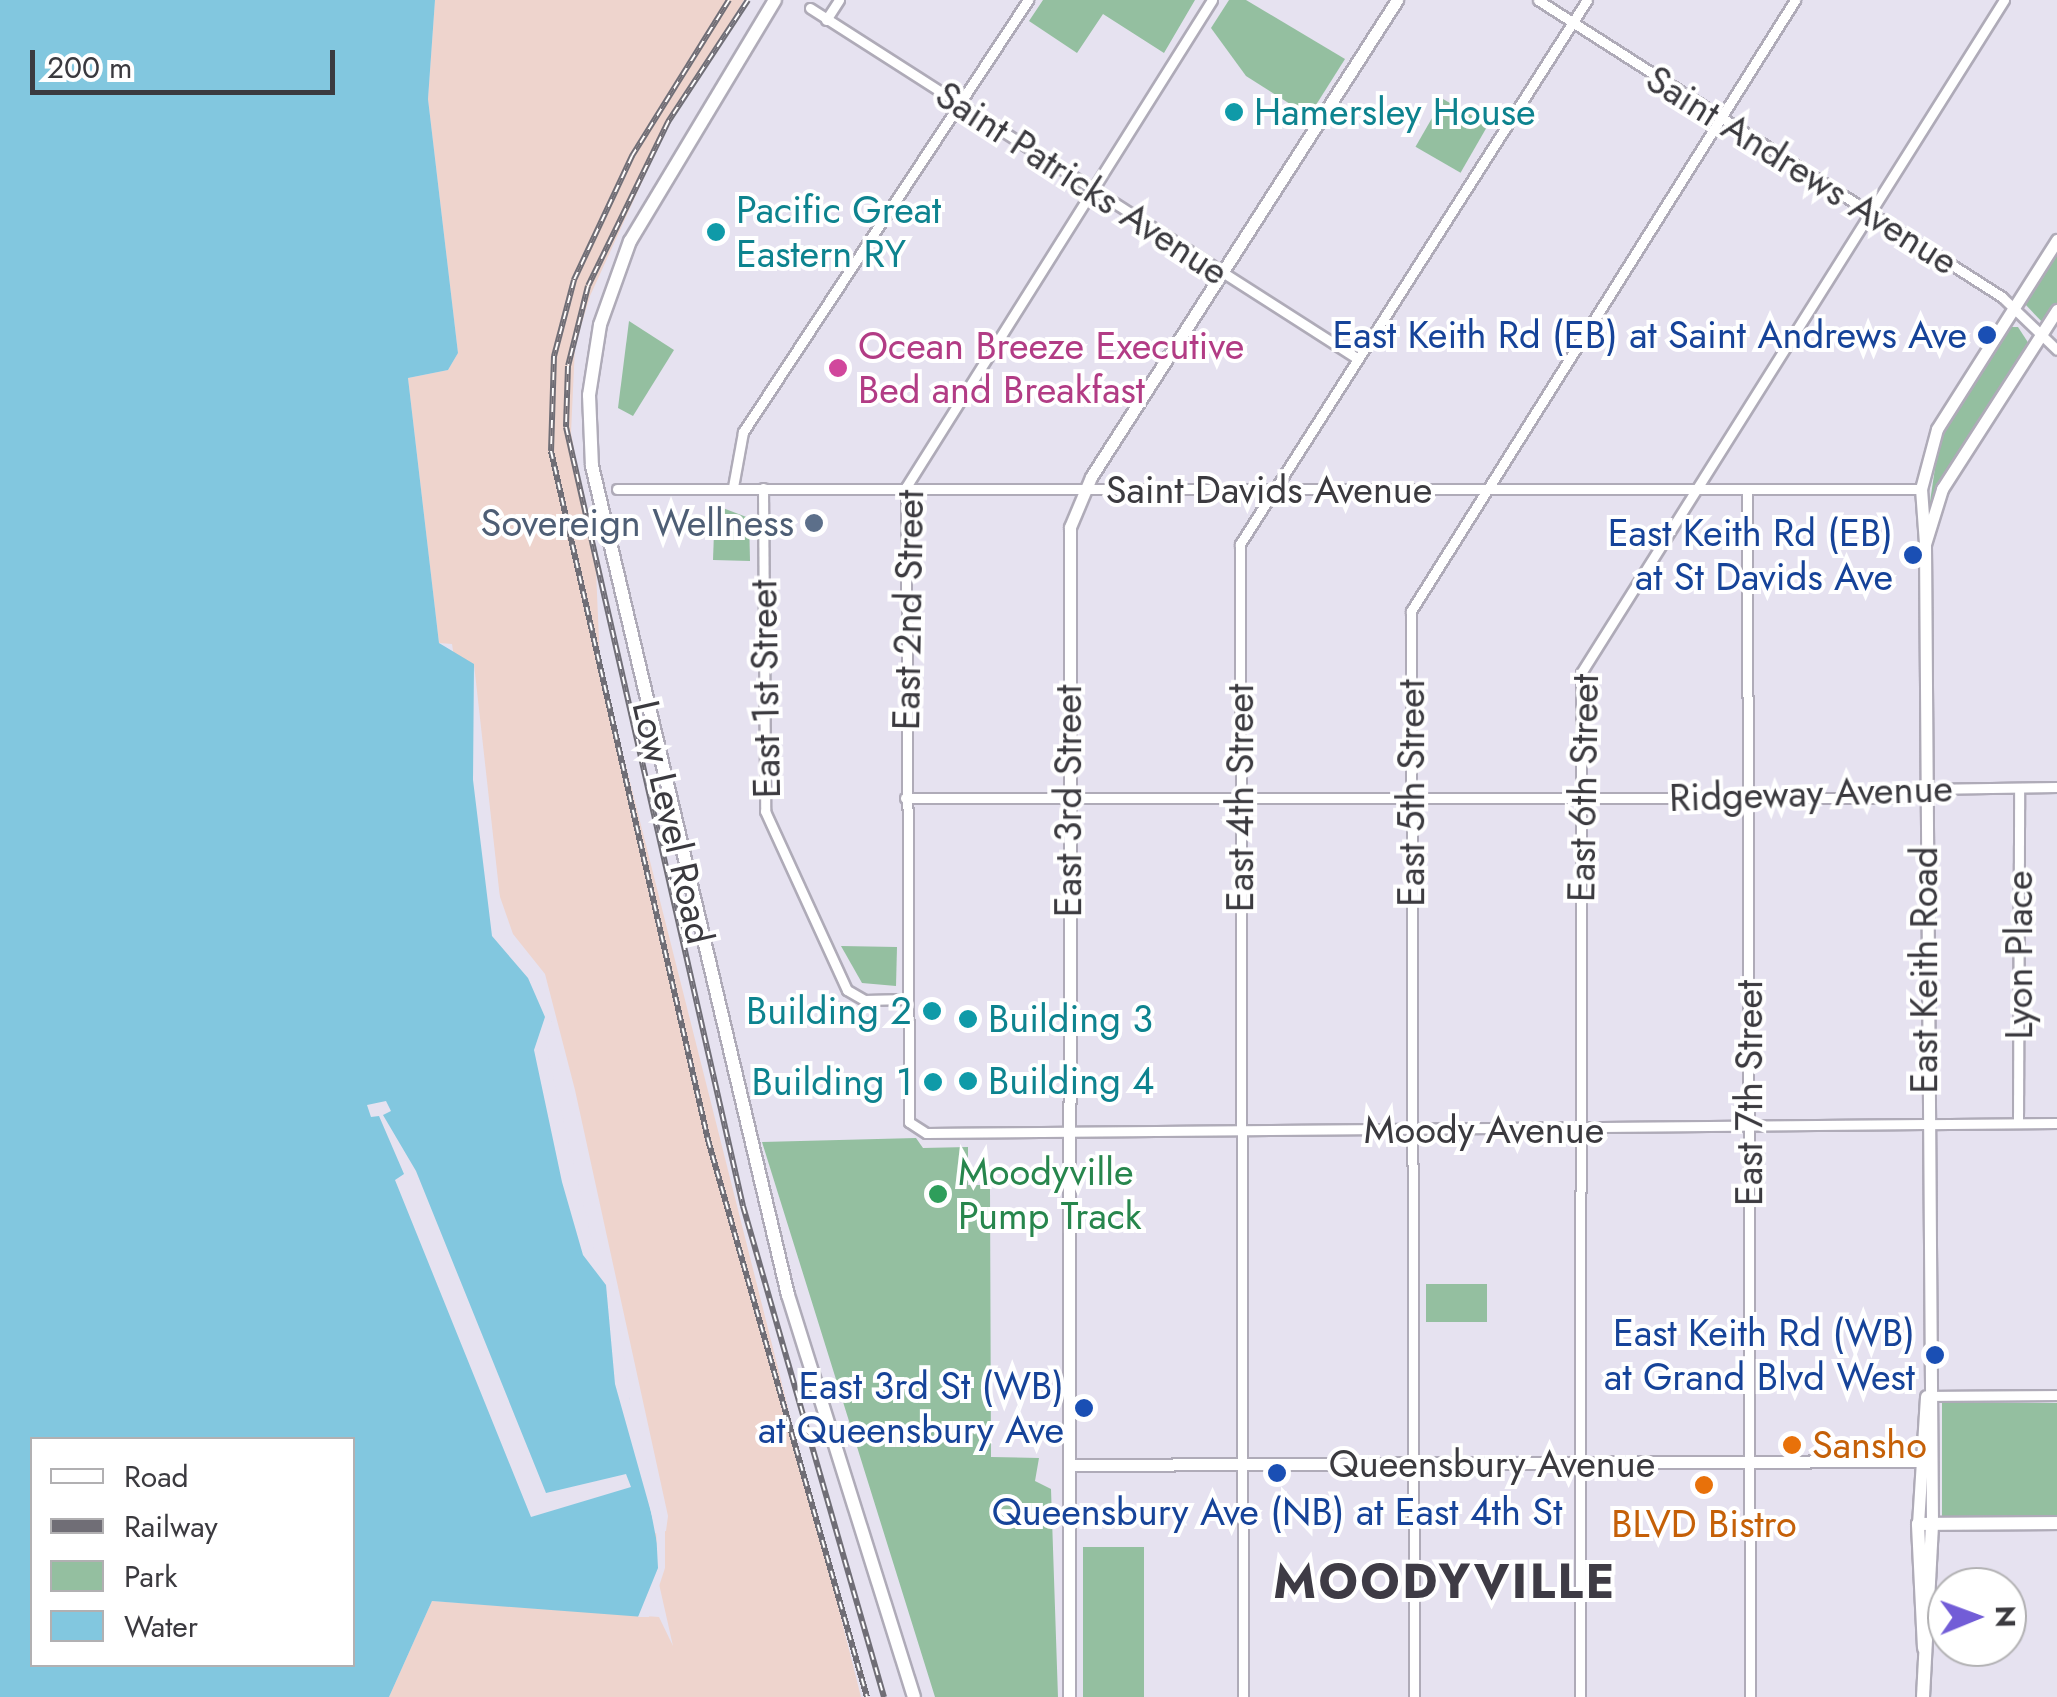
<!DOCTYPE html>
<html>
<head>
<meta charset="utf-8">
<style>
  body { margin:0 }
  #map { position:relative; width:2057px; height:1697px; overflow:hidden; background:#e6e2f0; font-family:Jost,sans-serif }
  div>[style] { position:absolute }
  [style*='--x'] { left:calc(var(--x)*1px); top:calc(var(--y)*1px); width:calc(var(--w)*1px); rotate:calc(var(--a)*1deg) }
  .industrial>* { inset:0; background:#eed4cd }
  .green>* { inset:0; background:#94bfa0; transform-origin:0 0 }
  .water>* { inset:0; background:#82c7df }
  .pier>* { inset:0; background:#e6e2f0 }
  .roads { filter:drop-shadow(2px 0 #afabb8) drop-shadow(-2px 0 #afabb8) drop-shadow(0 2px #afabb8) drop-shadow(0 -2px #afabb8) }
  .minor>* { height:9px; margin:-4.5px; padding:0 4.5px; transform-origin:4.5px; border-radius:4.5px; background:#fff }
  .tertiary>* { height:11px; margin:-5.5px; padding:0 5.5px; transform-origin:5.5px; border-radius:5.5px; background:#fff }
  .secondary>* { height:12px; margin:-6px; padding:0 6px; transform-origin:6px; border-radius:6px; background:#fff }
  .rail>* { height:6px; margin-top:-3px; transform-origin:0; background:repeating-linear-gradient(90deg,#fff 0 8px,#706e76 0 16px); box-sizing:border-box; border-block:2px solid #706e76 }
  .dots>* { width:28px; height:28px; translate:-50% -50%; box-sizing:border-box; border:5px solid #fff; border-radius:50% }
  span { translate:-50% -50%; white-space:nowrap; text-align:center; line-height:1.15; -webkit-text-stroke:8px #fff; paint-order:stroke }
  .culture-label { font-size:38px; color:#0d838f }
  .left { translate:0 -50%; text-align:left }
  .right { translate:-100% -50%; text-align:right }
  .street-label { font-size:38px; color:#3b3a3f }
  .transit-label { font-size:38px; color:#164399 }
  .hotel-label { font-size:38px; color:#b23c85 }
  .service-label { font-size:38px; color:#4e5e75 }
  .leisure-label { font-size:38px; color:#27864d }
  .food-label { font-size:38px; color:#c56008 }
  .district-label { font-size:48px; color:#3e3b45; font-weight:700; letter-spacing:2.5px }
  .legend { position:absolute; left:30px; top:1437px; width:325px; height:230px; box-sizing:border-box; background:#fff; border:2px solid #b1b0b2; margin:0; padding:12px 18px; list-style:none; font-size:30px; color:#3b3a3f }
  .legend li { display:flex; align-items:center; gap:20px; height:50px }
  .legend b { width:50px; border:2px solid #b1b0b2 }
  .north { position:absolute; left:1927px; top:1567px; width:100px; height:100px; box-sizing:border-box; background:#fff; border:2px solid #b1b0b2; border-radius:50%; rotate:89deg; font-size:28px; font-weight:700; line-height:40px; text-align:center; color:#3b3a3f }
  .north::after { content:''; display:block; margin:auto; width:35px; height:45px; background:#725dd7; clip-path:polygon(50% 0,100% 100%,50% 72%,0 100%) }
  .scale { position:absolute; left:30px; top:50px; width:305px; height:45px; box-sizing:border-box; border:5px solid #3b3a3f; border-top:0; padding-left:12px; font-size:30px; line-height:35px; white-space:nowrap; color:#3b3a3f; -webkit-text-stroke:8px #fff; paint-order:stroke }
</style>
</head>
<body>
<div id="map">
  <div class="industrial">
    <div style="clip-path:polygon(435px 0,744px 0,667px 127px,590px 296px,575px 346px,571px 433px,596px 571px,600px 663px,861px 1697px,389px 1697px,432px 1601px,659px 1617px,673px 1646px,648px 1535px,666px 1531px,668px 1516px,575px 1090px,545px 974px,513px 934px,484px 851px,452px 644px,439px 643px,408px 378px,448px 370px,458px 353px,428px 99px)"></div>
  </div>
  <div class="green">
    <div style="clip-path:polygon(1043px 0,1195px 0,1164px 53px,1103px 14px,1077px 53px,1029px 21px)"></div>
    <div style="clip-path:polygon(1229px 0,1246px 0,1345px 59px,1309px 116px,1246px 76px,1211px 28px)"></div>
    <div style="left:1443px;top:99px;width:52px;height:55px;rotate:30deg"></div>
    <div style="clip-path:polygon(2057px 247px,2057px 304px,2044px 324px,2024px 303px)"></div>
    <div style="clip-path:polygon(629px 321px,674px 350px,633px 416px,618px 408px)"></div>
    <div style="clip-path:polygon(2006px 327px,2018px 327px,2029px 344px,1926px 529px,1940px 434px)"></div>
    <div style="clip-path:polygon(715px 505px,749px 518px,750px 561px,713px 560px)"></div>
    <div style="clip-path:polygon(841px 946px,897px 947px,896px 986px,862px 983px)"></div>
    <div style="clip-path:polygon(916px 1138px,923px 1148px,968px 1147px,968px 1185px,990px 1185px,991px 1457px,1039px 1458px,1035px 1481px,1051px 1489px,1058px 1697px,935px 1697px,762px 1142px)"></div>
    <div style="left:1426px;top:1284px;width:61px;height:38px"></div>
    <div style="left:2057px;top:1403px;width:115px;height:115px;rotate:90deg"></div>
    <div style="left:1144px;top:1547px;width:150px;height:61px;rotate:90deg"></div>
  </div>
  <div class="water">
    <div style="clip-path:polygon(evenodd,0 0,435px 0,428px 99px,458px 353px,448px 370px,408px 378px,439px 643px,474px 664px,480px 803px,500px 936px,536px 977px,552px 1020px,542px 1041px,591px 1259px,606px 1277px,661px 1564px,644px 1617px,432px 1601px,389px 1697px,0 1697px,0 0,32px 1440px,352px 1440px,352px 1664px,32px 1664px,32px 1440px)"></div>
  </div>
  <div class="pier">
    <div style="clip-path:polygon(474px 664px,504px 934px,543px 979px,554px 1012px,546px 1047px,596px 1257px,613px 1279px,630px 1400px,665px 1528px,665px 1568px,649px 1617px,638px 1617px,658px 1568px,656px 1530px,615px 1384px,606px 1285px,583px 1255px,562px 1182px,534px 1050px,545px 1017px,528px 978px,492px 936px,473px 780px)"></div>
    <div style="clip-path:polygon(386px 1101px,391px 1111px,383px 1115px,416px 1171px,546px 1493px,626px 1474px,631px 1487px,531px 1517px,395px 1180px,404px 1174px,379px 1116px,371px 1117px,367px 1105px)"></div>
  </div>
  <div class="roads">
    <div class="minor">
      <div style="--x:1212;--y:0;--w:575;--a:122.14"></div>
      <div style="--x:906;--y:487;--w:635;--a:89.73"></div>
      <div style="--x:909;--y:1122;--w:20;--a:33"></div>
      <div style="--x:926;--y:1133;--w:1131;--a:-0.51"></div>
      <div style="--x:1538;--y:0;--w:551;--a:32.62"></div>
      <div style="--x:2002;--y:297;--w:76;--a:43.9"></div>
      <div style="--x:810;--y:8;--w:647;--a:32.63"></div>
      <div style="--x:826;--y:20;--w:24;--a:-57"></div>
      <div style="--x:733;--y:487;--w:56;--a:-79.7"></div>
      <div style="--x:743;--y:432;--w:518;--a:-56.59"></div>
      <div style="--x:763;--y:488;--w:323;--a:89.6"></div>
      <div style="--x:765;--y:811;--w:197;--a:65.4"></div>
      <div style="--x:847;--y:990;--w:20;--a:30"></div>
      <div style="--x:864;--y:1000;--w:43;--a:-1.3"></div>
      <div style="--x:617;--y:489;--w:1304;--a:0"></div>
      <div style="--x:1747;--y:489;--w:1208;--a:89.86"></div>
      <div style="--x:905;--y:798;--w:997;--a:0"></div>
      <div style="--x:1902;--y:798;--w:25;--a:-21"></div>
      <div style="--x:1925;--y:789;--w:132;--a:-0.9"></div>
      <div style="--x:2018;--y:1123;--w:335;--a:-89.8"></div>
      <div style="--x:1926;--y:1396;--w:131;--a:-0.4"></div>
      <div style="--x:1243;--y:1697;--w:1153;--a:-90.15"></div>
      <div style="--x:1240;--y:544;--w:645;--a:-57.47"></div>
      <div style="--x:1414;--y:1697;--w:1086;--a:-90.16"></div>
      <div style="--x:1411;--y:611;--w:722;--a:-57.85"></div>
      <div style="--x:1580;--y:1697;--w:1024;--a:-89.94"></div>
      <div style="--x:1581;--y:673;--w:795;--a:-57.85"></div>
    </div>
    <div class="tertiary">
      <div style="--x:1925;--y:543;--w:54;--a:-94.2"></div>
      <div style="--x:1921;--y:489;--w:62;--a:-75.1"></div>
      <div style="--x:1937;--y:429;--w:224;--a:-57.6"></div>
      <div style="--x:1069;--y:1465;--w:847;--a:-0.27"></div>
      <div style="--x:1918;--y:1524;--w:128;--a:-86.4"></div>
      <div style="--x:1932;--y:1524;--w:980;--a:-90.41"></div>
      <div style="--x:1925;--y:544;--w:58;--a:-72.8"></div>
      <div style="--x:1942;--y:489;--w:213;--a:-57.3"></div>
      <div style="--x:1069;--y:1697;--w:1170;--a:-89.95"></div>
      <div style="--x:1070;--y:527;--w:54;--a:-67.2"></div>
      <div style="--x:1091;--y:477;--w:567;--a:-57.32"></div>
    </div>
    <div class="secondary">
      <div style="--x:775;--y:0;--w:281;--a:121"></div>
      <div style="--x:630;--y:241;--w:89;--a:109.7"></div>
      <div style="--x:600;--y:325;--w:71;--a:98.9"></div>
      <div style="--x:589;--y:395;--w:71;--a:87.6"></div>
      <div style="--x:592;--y:466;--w:852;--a:76.7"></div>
      <div style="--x:788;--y:1295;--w:421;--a:72.6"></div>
      <div style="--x:1924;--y:1648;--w:124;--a:-92.8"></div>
      <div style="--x:1918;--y:1524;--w:139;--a:-0.4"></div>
      <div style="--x:1923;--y:1697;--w:173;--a:-87"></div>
    </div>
  </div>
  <div class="rail">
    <div style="--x:729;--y:0;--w:184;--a:121.9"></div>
    <div style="--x:632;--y:156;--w:137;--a:115.1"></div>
    <div style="--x:574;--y:280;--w:79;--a:104.7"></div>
    <div style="--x:554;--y:356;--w:95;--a:91.8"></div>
    <div style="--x:551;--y:451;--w:707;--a:77.16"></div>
    <div style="--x:708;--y:1140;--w:579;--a:74.07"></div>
    <div style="--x:748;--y:0;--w:146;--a:123.3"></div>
    <div style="--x:668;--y:122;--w:182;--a:116"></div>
    <div style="--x:588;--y:286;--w:82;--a:104"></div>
    <div style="--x:568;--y:366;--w:61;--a:91.9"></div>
    <div style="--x:566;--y:427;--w:799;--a:77.2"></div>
    <div style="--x:743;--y:1206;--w:511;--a:73.98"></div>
  </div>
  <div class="dots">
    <div style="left:1234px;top:112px;background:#0f9aa8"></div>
    <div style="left:716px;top:232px;background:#0f9aa8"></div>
    <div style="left:1987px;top:335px;background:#1a4fb4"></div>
    <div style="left:838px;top:368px;background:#d1479c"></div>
    <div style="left:814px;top:523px;background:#5c6f8a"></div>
    <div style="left:1913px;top:555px;background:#1a4fb4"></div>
    <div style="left:932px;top:1011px;background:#0f9aa8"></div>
    <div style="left:968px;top:1019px;background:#0f9aa8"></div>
    <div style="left:968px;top:1081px;background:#0f9aa8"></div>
    <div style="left:933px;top:1082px;background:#0f9aa8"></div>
    <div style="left:938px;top:1194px;background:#2e9e5b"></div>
    <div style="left:1935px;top:1355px;background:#1a4fb4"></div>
    <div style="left:1084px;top:1408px;background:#1a4fb4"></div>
    <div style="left:1792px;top:1445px;background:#e8710a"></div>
    <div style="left:1277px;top:1473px;background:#1a4fb4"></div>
    <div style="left:1704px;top:1485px;background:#e8710a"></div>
  </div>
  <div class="culture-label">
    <span class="left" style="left:1254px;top:112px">Hamersley House</span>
    <span class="left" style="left:736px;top:232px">Pacific Great<br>Eastern RY</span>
    <span class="right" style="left:912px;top:1011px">Building 2</span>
    <span class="left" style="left:988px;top:1019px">Building 3</span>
    <span class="left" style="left:988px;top:1081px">Building 4</span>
    <span class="right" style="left:913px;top:1082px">Building 1</span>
  </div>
  <div class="street-label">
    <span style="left:1802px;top:170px;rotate:32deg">Saint Andrews Avenue</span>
    <span style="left:1082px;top:183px;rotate:33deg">Saint Patricks Avenue</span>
    <span style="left:1269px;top:490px">Saint Davids Avenue</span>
    <span style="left:908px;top:610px;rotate:-89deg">East 2nd Street</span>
    <span style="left:765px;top:689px;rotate:-91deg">East 1st Street</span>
    <span style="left:1583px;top:788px;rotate:-89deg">East 6th Street</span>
    <span style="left:1411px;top:793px;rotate:-90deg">East 5th Street</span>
    <span style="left:1811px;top:793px;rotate:-2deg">Ridgeway Avenue</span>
    <span style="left:1240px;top:798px;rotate:-90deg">East 4th Street</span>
    <span style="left:1068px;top:801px;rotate:-90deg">East 3rd Street</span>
    <span style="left:673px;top:822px;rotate:77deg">Low Level Road</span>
    <span style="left:2019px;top:955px;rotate:-90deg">Lyon Place</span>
    <span style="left:1924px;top:970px;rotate:-90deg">East Keith Road</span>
    <span style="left:1749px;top:1093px;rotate:-90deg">East 7th Street</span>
    <span style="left:1484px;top:1130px">Moody Avenue</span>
    <span style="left:1492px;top:1464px">Queensbury Avenue</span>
  </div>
  <div class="transit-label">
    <span class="right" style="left:1967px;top:335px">East Keith Rd (EB) at Saint Andrews Ave</span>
    <span class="right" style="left:1893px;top:555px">East Keith Rd (EB)<br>at St Davids Ave</span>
    <span class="right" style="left:1915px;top:1355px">East Keith Rd (WB)<br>at Grand Blvd West</span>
    <span class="right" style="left:1064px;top:1408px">East 3rd St (WB)<br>at Queensbury Ave</span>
    <span style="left:1277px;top:1512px">Queensbury Ave (NB) at East 4th St</span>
  </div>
  <div class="hotel-label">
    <span class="left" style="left:858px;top:368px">Ocean Breeze Executive<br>Bed and Breakfast</span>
  </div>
  <div class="service-label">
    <span class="right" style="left:794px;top:523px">Sovereign Wellness</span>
  </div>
  <div class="leisure-label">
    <span class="left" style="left:958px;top:1194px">Moodyville<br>Pump Track</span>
  </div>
  <div class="food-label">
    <span class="left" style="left:1812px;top:1445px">Sansho</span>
    <span style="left:1704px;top:1524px">BLVD Bistro</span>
  </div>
  <div class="district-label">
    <span style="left:1445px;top:1582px">MOODYVILLE</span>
  </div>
  <ul class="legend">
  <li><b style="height:12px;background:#fff"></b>Road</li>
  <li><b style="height:12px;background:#706e76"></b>Railway</li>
  <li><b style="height:28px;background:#94bfa0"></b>Park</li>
  <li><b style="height:28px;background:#82c7df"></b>Water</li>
  </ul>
  <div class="north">N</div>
  <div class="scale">200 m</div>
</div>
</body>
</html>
